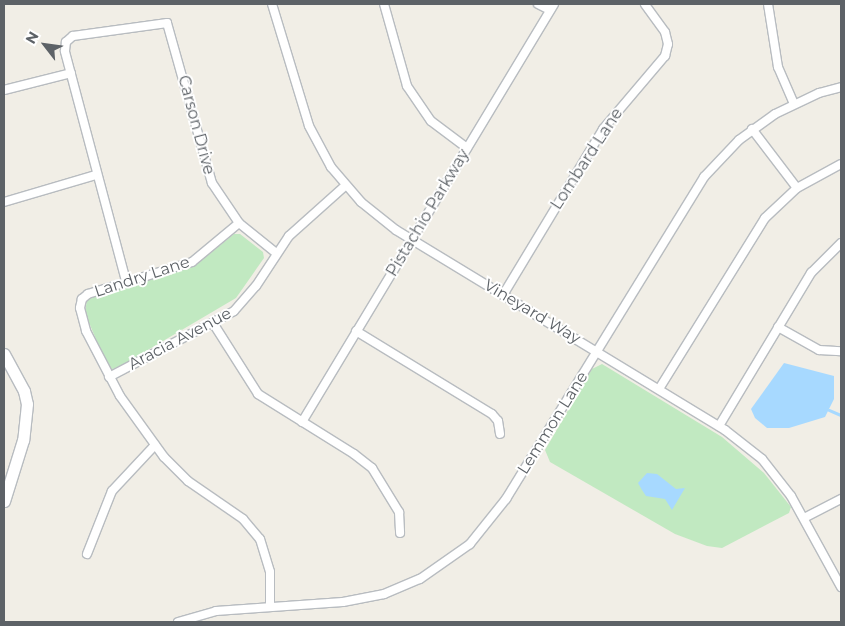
<!DOCTYPE html>
<html>
<head>
<meta charset="utf-8">
<style>
  body { margin:0 }
  #map { position:relative; width:845px; height:626px; overflow:hidden; background:#f1eee6; font-family:Montserrat,sans-serif }
  div>[style] { position:absolute }
  [style*='--x'] { left:calc(var(--x)*1px); top:calc(var(--y)*1px); width:calc(var(--w)*1px); rotate:calc(var(--a)*1deg) }
  .green>* { inset:0; background:#c1e9c1 }
  .water>* { inset:0; background:#a7d9ff }
  .stream>* { height:2.5px; margin:-1.25px; padding:0 1.25px; transform-origin:1.25px; border-radius:1.25px; background:#a7d9ff }
  .roads { filter:drop-shadow(1px 0 #b8bcc0) drop-shadow(-1px 0 #b8bcc0) drop-shadow(0 1px #b8bcc0) drop-shadow(0 -1px #b8bcc0) }
  .street>* { height:8px; margin:-4px; padding:0 4px; transform-origin:4px; border-radius:4px; background:#fff }
  .secondary>* { height:11px; margin:-5.5px; padding:0 5.5px; transform-origin:5.5px; border-radius:5.5px; background:#fff }
  span { translate:-50% -50%; white-space:nowrap; text-align:center; line-height:1.15; -webkit-text-stroke:4px #fff; paint-order:stroke }
  .street-label { font-size:16px; color:#5d6267 }
  .frame { position:absolute; inset:0; border:5px solid #5d6267; pointer-events:none }
  .north { position:absolute; left:20px; top:20px; width:50px; height:50px; -webkit-text-stroke:4px #fff; paint-order:stroke; rotate:300deg; font-size:14px; font-weight:700; line-height:20px; text-align:center; color:#5d6267 }
  .north::after { content:''; display:block; margin:auto; width:18px; height:22px; background:#5d6267; clip-path:polygon(50% 0,100% 100%,50% 72%,0 100%) }
</style>
</head>
<body>
<div id="map">
  <div class="green">
    <div style="clip-path:polygon(234px 234px,240px 234px,263px 252px,264px 258px,236px 298px,124px 364px,113px 369px,108px 368px,85px 313px,87px 299px,196px 265px)"></div>
    <div style="clip-path:polygon(602px 364px,722px 437px,764px 473px,791px 507px,789px 513px,722px 548px,707px 546px,675px 534px,550px 462px,545px 450px,592px 369px)"></div>
  </div>
  <div class="water">
    <div style="clip-path:polygon(784px 363px,834px 376px,834px 399px,825px 417px,789px 428px,767px 428px,755px 418px,751px 409px)"></div>
    <div style="clip-path:polygon(647px 473px,657px 474px,676px 489px,685px 488px,672px 510px,665px 499px,646px 496px,642px 490px,638px 483px)"></div>
  </div>
  <div class="stream">
    <div style="--x:829;--y:410;--w:13;--a:23"></div>
  </div>
  <div class="roads">
    <div class="street">
      <div style="--x:272;--y:4;--w:127;--a:73.1"></div>
      <div style="--x:309;--y:126;--w:47;--a:61.8"></div>
      <div style="--x:331;--y:167;--w:46;--a:49.4"></div>
      <div style="--x:361;--y:202;--w:45;--a:38.7"></div>
      <div style="--x:396;--y:230;--w:385;--a:31.3"></div>
      <div style="--x:725;--y:430;--w:47;--a:38.1"></div>
      <div style="--x:762;--y:459;--w:47;--a:51.9"></div>
      <div style="--x:791;--y:496;--w:104;--a:61.2"></div>
      <div style="--x:384;--y:4;--w:85;--a:74.3"></div>
      <div style="--x:407;--y:86;--w:42;--a:55.6"></div>
      <div style="--x:431;--y:121;--w:45;--a:36.9"></div>
      <div style="--x:538;--y:4;--w:13;--a:27"></div>
      <div style="--x:768;--y:4;--w:64;--a:81"></div>
      <div style="--x:778;--y:67;--w:40;--a:66.6"></div>
      <div style="--x:4;--y:90;--w:69;--a:-14.2"></div>
      <div style="--x:752;--y:129;--w:74;--a:52.7"></div>
      <div style="--x:4;--y:202;--w:96;--a:-16.4"></div>
      <div style="--x:239;--y:223;--w:61;--a:140.3"></div>
      <div style="--x:192;--y:262;--w:109;--a:162.9"></div>
      <div style="--x:88;--y:294;--w:8;--a:140"></div>
      <div style="--x:82;--y:299;--w:9;--a:103"></div>
      <div style="--x:80;--y:308;--w:24;--a:75"></div>
      <div style="--x:86;--y:331;--w:73;--a:62.4"></div>
      <div style="--x:120;--y:396;--w:75;--a:54.2"></div>
      <div style="--x:164;--y:457;--w:34;--a:45"></div>
      <div style="--x:188;--y:481;--w:67;--a:34.6"></div>
      <div style="--x:243;--y:519;--w:26;--a:50"></div>
      <div style="--x:260;--y:539;--w:34;--a:73"></div>
      <div style="--x:270;--y:572;--w:34;--a:90"></div>
      <div style="--x:126;--y:281;--w:238;--a:-104.9"></div>
      <div style="--x:65;--y:51;--w:9;--a:-84"></div>
      <div style="--x:66;--y:42;--w:9;--a:-41"></div>
      <div style="--x:73;--y:36;--w:95;--a:-7.9"></div>
      <div style="--x:167;--y:23;--w:166;--a:74.3"></div>
      <div style="--x:212;--y:183;--w:48;--a:56"></div>
      <div style="--x:239;--y:223;--w:48;--a:39"></div>
      <div style="--x:503;--y:295;--w:194;--a:-58.9"></div>
      <div style="--x:603;--y:129;--w:96;--a:-49.7"></div>
      <div style="--x:665;--y:56;--w:12;--a:-76"></div>
      <div style="--x:668;--y:44;--w:12;--a:-104"></div>
      <div style="--x:665;--y:32;--w:34;--a:-126"></div>
      <div style="--x:213;--y:323;--w:84;--a:57.6"></div>
      <div style="--x:258;--y:394;--w:113;--a:32"></div>
      <div style="--x:354;--y:454;--w:23;--a:38"></div>
      <div style="--x:372;--y:468;--w:52;--a:58.5"></div>
      <div style="--x:399;--y:512;--w:21;--a:87"></div>
      <div style="--x:778;--y:327;--w:47;--a:29.3"></div>
      <div style="--x:819;--y:350;--w:22;--a:3"></div>
      <div style="--x:356;--y:331;--w:159;--a:31.4"></div>
      <div style="--x:492;--y:414;--w:9;--a:49"></div>
      <div style="--x:498;--y:421;--w:13;--a:81"></div>
      <div style="--x:109;--y:377;--w:141;--a:-27.8"></div>
      <div style="--x:234;--y:311;--w:33;--a:-49"></div>
      <div style="--x:256;--y:286;--w:60;--a:-56.6"></div>
      <div style="--x:289;--y:236;--w:75;--a:-41.8"></div>
      <div style="--x:659;--y:389;--w:201;--a:-58.2"></div>
      <div style="--x:765;--y:218;--w:44;--a:-43.2"></div>
      <div style="--x:797;--y:188;--w:50;--a:-28.6"></div>
      <div style="--x:302;--y:422;--w:488;--a:-58.9"></div>
      <div style="--x:719;--y:426;--w:179;--a:-59"></div>
      <div style="--x:811;--y:273;--w:42;--a:-45"></div>
      <div style="--x:804;--y:518;--w:42;--a:-27.2"></div>
      <div style="--x:87;--y:554;--w:68;--a:-68.4"></div>
      <div style="--x:112;--y:491;--w:63;--a:-46.9"></div>
      <div style="--x:178;--y:622;--w:40;--a:-16"></div>
      <div style="--x:216;--y:611;--w:127;--a:-4.1"></div>
      <div style="--x:343;--y:602;--w:42;--a:-11"></div>
      <div style="--x:384;--y:594;--w:39;--a:-23"></div>
      <div style="--x:420;--y:579;--w:61;--a:-35"></div>
      <div style="--x:470;--y:544;--w:58;--a:-51.3"></div>
      <div style="--x:506;--y:499;--w:378;--a:-58.4"></div>
      <div style="--x:704;--y:177;--w:51;--a:-46.6"></div>
      <div style="--x:739;--y:140;--w:44;--a:-35.8"></div>
      <div style="--x:775;--y:114;--w:49;--a:-25.5"></div>
      <div style="--x:819;--y:93;--w:23;--a:-15"></div>
    </div>
    <div class="secondary">
      <div style="--x:4;--y:354;--w:42;--a:61.6"></div>
      <div style="--x:24;--y:391;--w:13;--a:77"></div>
      <div style="--x:27;--y:404;--w:36;--a:96"></div>
      <div style="--x:23;--y:440;--w:64;--a:107.3"></div>
    </div>
  </div>
  <div class="street-label">
    <span style="left:196px;top:125px;rotate:75deg">Carson Drive</span>
    <span style="left:587px;top:159px;rotate:-57deg">Lombard Lane</span>
    <span style="left:428px;top:213px;rotate:-59deg">Pistachio Parkway</span>
    <span style="left:142px;top:277px;rotate:-18deg">Landry Lane</span>
    <span style="left:532px;top:312px;rotate:31deg">Vineyard Way</span>
    <span style="left:180px;top:339px;rotate:-28deg">Aracia Avenue</span>
    <span style="left:553px;top:423px;rotate:-58deg">Lemmon Lane</span>
  </div>
  <div class="frame"></div>
  <div class="north">N</div>
</div>
</body>
</html>
